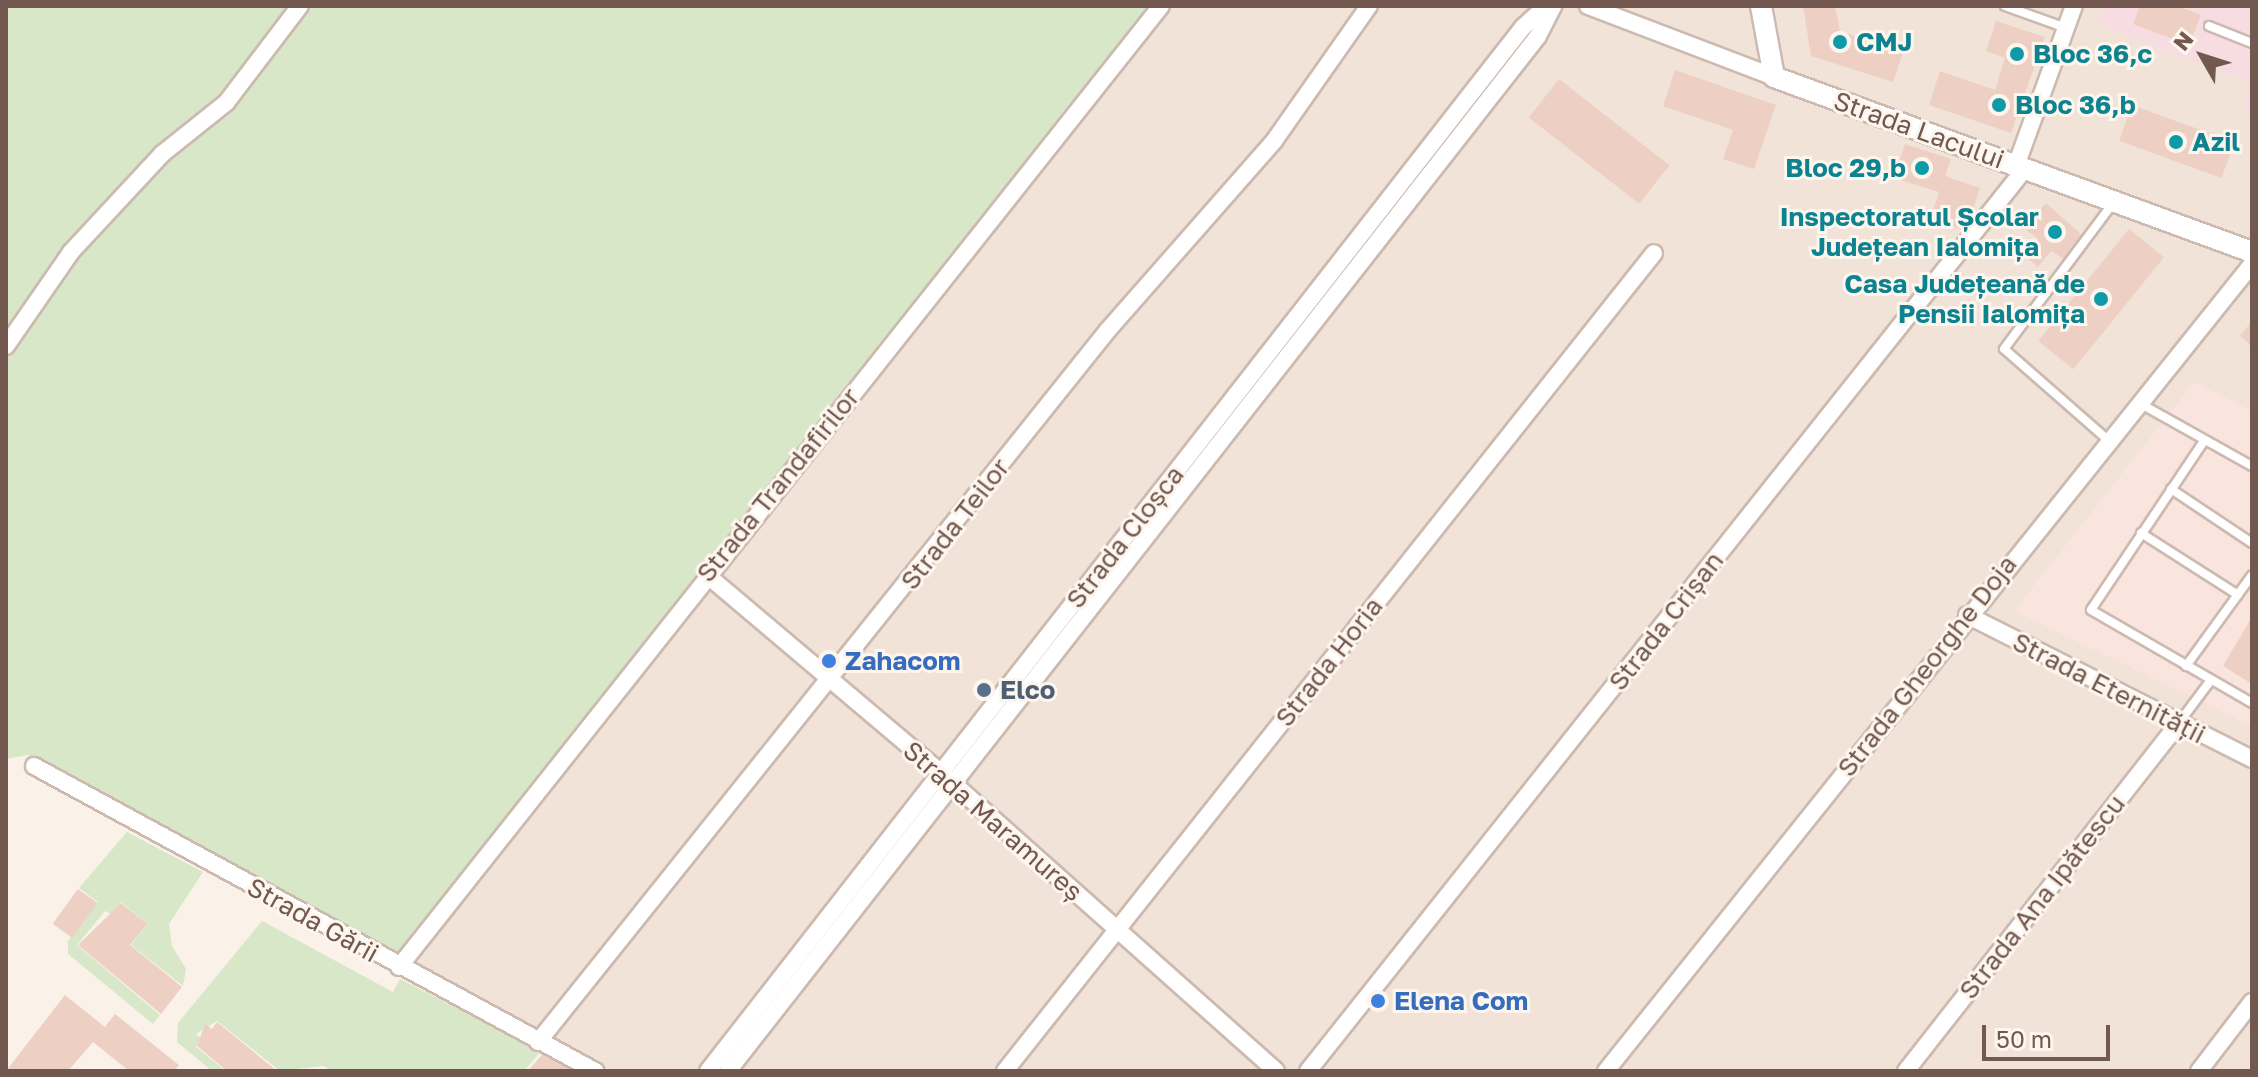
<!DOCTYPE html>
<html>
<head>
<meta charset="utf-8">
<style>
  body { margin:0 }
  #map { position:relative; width:2258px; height:1077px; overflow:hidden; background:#faf2e9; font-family:"Golos Text",sans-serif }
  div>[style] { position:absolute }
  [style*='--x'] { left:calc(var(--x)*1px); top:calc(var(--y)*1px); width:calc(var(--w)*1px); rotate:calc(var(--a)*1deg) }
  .residential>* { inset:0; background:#f1e3d8 }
  .commercial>* { inset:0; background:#fae4de }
  .medical>* { inset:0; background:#f7dde2 }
  .green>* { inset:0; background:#d7e7c8 }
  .building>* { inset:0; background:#edd0c3; transform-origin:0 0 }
  .roads { filter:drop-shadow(2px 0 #ccbab0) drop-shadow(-2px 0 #ccbab0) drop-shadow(0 2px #ccbab0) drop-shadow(0 -2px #ccbab0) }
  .service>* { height:8px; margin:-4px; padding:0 4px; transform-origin:4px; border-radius:4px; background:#fff }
  .minor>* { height:16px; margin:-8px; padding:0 8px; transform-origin:8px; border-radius:8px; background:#fff }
  .tertiary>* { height:20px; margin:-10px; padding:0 10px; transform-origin:10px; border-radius:10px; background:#fff }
  .dots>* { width:22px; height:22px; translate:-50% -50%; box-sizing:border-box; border:4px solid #fdf6ef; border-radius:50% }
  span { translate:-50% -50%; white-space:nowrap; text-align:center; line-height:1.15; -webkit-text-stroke:6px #fdf6ef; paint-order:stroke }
  .culture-label { font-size:26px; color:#0d838f; font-weight:700 }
  .left { translate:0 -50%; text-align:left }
  .right { translate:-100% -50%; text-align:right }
  .street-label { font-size:26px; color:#72584f }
  .shop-label { font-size:26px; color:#366cbe; font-weight:700 }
  .service-label { font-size:26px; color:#4e5e75; font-weight:700 }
  .frame { position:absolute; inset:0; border:8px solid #72584f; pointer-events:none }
  .north { position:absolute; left:2162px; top:16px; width:80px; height:80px; -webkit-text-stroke:6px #fdf6ef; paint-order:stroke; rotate:309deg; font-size:22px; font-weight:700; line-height:32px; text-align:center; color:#72584f }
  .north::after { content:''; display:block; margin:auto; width:28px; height:36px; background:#72584f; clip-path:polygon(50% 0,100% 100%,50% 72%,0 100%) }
  .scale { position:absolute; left:1982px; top:1025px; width:128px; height:36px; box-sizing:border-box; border:4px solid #72584f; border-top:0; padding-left:10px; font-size:24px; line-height:28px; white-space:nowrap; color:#72584f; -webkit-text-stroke:6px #fdf6ef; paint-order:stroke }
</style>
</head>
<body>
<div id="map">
  <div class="residential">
    <div style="clip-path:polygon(1148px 6px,2252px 6px,2252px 1071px,588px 1071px,402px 961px)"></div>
  </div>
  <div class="commercial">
    <div style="clip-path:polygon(2194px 382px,2252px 411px,2252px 726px,2014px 611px)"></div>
  </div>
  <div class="medical">
    <div style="clip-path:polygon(2102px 6px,2252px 6px,2252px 115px,2244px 113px,2250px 82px,2096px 24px)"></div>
  </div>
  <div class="green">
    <div style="clip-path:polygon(6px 6px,1148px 6px,402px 961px,28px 755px,6px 759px)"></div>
    <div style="clip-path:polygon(127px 832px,203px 872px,169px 924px,172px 946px,186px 969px,183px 986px,131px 945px,147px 924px,121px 902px,111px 914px,105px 911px,77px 945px,160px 1015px,153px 1024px,68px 954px,68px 941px,98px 902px,79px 888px)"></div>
    <div style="clip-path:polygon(262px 921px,393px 992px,400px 979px,541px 1051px,524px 1071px,331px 1071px,324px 1066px,280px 1071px,217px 1021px,196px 1034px,202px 1039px,196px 1047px,226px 1071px,212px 1071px,177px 1042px,178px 1023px)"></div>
  </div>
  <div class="building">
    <div style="clip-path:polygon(1803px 6px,1835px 6px,1840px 31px,1903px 53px,1893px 82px,1811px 56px)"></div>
    <div style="clip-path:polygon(2140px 6px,2178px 6px,2201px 15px,2189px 45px,2133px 24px)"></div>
    <div style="clip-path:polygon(1996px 21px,2045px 37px,2011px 133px,1929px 105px,1940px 71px,1995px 90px,2005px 58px,1986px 51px)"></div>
    <div style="clip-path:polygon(1675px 70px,1776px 105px,1754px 169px,1723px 159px,1733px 130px,1663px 106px)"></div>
    <div style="left:1559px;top:79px;width:140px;height:49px;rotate:38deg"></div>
    <div style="left:2132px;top:105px;width:109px;height:38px;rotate:20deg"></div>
    <div style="clip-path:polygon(1905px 144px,1951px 159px,1945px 176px,1980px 188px,1966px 231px,1930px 219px,1939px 192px,1894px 178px)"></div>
    <div style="clip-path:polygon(2046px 203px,2084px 237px,2067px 261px,2051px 251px,2038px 267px,2024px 256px,2038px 239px,2024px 228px)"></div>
    <div style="left:2129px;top:229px;width:45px;height:144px;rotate:39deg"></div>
    <div style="clip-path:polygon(2252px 321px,2252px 346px,2240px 336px)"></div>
    <div style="clip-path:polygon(2252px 617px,2252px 684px,2223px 666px)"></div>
    <div style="left:78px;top:889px;width:24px;height:43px;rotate:36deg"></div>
    <div style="clip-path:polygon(121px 903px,147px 924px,130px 945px,182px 987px,161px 1014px,78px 945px)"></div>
    <div style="clip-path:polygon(65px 995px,105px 1027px,115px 1014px,179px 1065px,174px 1071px,129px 1071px,93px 1042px,68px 1071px,6px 1071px)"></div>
    <div style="clip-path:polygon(217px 1022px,277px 1071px,227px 1071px,197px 1046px,205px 1024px,212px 1029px)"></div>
    <div style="clip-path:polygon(545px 1051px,572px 1065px,567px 1071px,528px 1071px)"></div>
  </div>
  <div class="roads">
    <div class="service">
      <div style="--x:2005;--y:6;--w:65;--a:19.8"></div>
      <div style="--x:2209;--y:26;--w:46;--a:21.6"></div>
      <div style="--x:2141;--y:404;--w:127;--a:29.2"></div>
      <div style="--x:2108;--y:440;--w:138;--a:-138.8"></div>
      <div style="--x:2004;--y:349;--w:184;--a:-53.2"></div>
      <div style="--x:2204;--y:441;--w:203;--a:123.8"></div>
      <div style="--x:2091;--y:610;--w:186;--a:30"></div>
      <div style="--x:2171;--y:489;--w:97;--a:33.7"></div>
      <div style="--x:2141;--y:533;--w:115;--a:32.6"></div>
      <div style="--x:2186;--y:666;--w:112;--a:-54"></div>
      <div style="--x:2178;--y:724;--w:55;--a:-53.1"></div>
    </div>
    <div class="minor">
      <div style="--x:1588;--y:6;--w:199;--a:20.9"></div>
      <div style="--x:2016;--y:166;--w:170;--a:-70.1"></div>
      <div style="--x:6;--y:346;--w:114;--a:-55.3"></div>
      <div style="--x:71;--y:252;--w:134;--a:-47.1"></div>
      <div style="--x:162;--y:154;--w:82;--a:-38.6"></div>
      <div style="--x:226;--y:103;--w:122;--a:-52.7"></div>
      <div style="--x:707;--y:575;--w:324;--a:40.2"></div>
      <div style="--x:954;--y:784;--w:431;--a:41.7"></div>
      <div style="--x:1967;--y:615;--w:319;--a:26.8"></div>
      <div style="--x:34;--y:766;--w:639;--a:28.53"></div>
      <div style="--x:399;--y:967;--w:1226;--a:-51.59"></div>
      <div style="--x:538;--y:1042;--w:912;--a:-51.32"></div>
      <div style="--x:1108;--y:330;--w:252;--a:-48.7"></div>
      <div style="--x:1274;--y:141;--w:165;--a:-54.9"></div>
      <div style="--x:708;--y:1071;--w:1324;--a:-52.02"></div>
      <div style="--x:1523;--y:27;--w:31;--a:-42"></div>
      <div style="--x:728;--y:1071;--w:1314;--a:-51.95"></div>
      <div style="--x:1538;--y:36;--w:34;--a:-63"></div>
      <div style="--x:1005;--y:1071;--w:1044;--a:-51.57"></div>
      <div style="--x:1308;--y:1071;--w:1151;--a:-51.53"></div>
      <div style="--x:1606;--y:1071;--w:1034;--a:-51.32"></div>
      <div style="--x:1906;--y:1071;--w:441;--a:-51.9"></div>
      <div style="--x:2199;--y:1071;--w:87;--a:-52.5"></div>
    </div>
    <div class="tertiary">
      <div style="--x:1761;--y:6;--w:72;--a:79.6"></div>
      <div style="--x:1774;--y:77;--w:509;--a:20.11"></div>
    </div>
  </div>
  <div class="dots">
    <div style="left:1840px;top:42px;background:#0f9aa8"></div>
    <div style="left:2017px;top:54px;background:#0f9aa8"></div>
    <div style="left:1999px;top:105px;background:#0f9aa8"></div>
    <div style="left:2176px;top:142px;background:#0f9aa8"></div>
    <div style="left:1922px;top:168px;background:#0f9aa8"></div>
    <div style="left:2055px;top:232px;background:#0f9aa8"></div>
    <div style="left:2101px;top:299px;background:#0f9aa8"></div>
    <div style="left:829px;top:661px;background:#3f7fe0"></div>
    <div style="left:984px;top:690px;background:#5c6f8a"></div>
    <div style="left:1378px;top:1001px;background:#3f7fe0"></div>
  </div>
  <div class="culture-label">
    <span class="left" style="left:1856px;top:42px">CMJ</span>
    <span class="left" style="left:2033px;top:54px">Bloc 36,c</span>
    <span class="left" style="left:2015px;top:105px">Bloc 36,b</span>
    <span class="left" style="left:2192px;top:142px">Azil</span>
    <span class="right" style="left:1906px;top:168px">Bloc 29,b</span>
    <span class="right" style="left:2039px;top:232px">Inspectoratul Școlar<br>Județean Ialomița</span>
    <span class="right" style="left:2085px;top:299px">Casa Județeană de<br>Pensii Ialomița</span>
  </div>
  <div class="street-label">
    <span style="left:1919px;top:130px;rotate:20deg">Strada Lacului</span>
    <span style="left:778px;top:485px;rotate:-51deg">Strada Trandafirilor</span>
    <span style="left:955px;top:524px;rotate:-52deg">Strada Teilor</span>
    <span style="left:1125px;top:537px;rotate:-52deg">Strada Cloșca</span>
    <span style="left:1666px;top:621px;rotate:-52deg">Strada Crișan</span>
    <span style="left:1329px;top:662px;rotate:-52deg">Strada Horia</span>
    <span style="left:1927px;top:666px;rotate:-52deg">Strada Gheorghe Doja</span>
    <span style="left:2109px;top:688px;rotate:27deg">Strada Eternității</span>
    <span style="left:993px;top:821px;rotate:41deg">Strada Maramureș</span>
    <span style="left:2042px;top:897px;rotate:-52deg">Strada Ana Ipătescu</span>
    <span style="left:313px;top:920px;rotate:29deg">Strada Gării</span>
  </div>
  <div class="shop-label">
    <span class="left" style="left:845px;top:661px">Zahacom</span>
    <span class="left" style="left:1394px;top:1001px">Elena Com</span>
  </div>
  <div class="service-label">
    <span class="left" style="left:1000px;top:690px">Elco</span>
  </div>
  <div class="frame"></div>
  <div class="north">N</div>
  <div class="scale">50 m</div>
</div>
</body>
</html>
